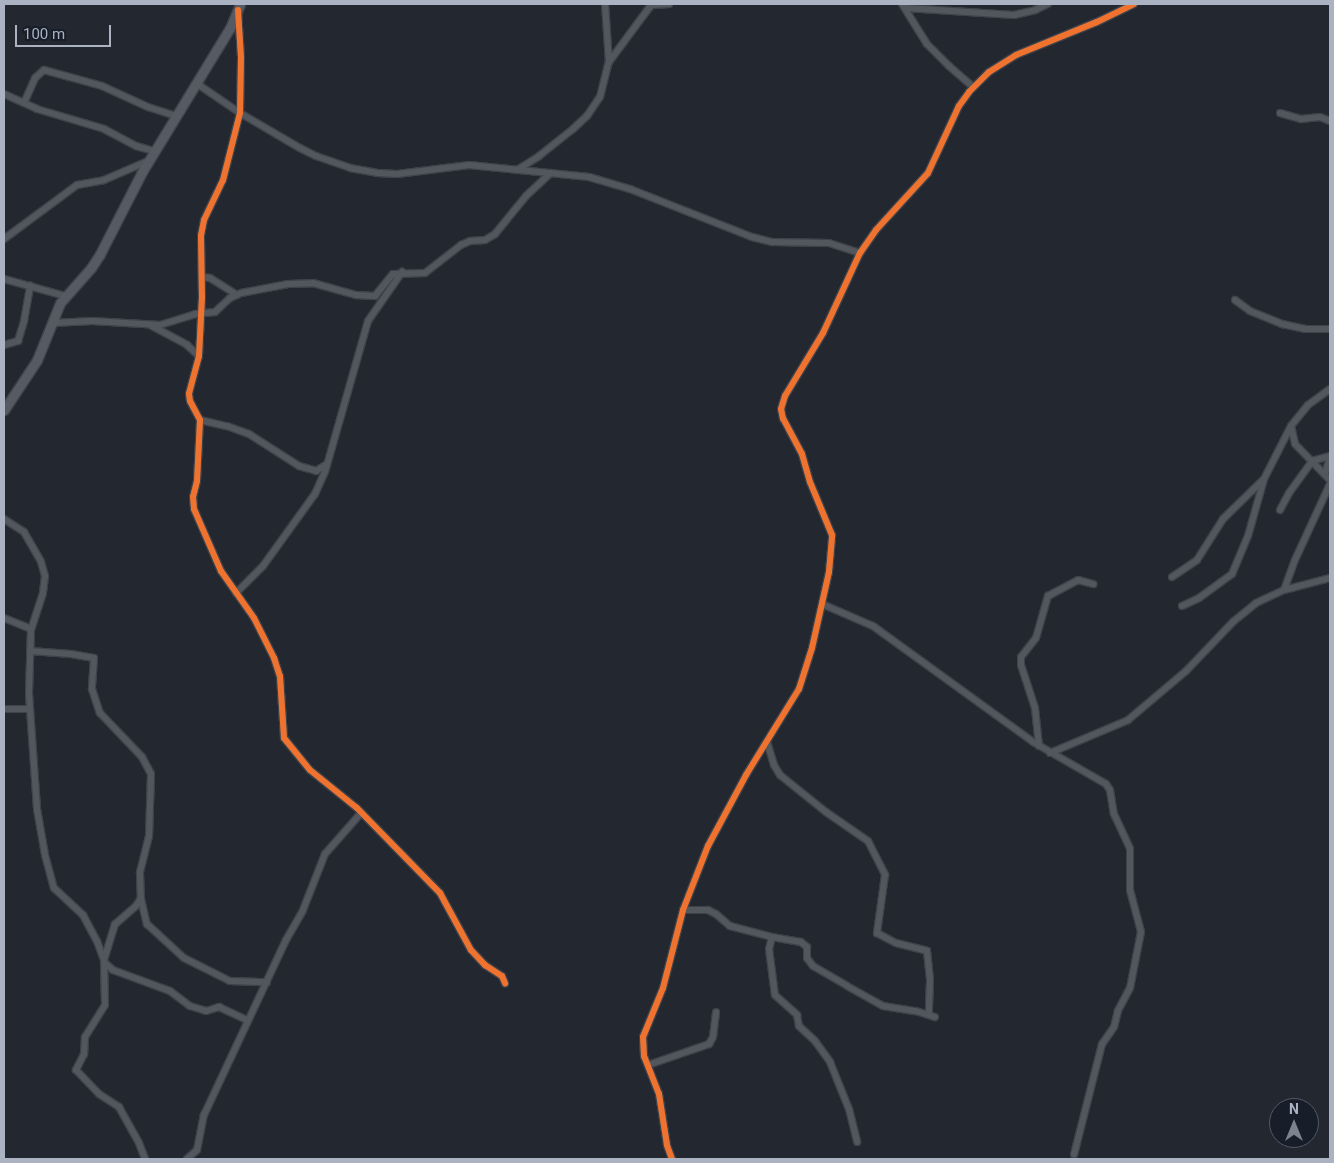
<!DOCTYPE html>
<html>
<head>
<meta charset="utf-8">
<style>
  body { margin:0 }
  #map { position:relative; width:1334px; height:1163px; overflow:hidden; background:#232730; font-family:Roboto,sans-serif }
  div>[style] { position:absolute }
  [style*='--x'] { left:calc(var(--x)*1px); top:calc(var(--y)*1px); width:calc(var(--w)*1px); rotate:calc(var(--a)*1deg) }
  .roads { filter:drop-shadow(1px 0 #3f4249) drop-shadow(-1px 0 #3f4249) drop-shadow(0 1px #3f4249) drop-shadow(0 -1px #3f4249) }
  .street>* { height:6px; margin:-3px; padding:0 3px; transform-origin:3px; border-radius:3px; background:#52575e }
  .secondary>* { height:9px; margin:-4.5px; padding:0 4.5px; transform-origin:4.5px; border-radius:4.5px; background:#565a63 }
  .cycleway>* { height:6px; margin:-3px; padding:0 3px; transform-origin:3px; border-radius:3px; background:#ef722f }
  span { translate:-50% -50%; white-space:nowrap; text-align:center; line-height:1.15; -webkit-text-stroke:4.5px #171e29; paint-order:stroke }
  .frame { position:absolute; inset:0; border:5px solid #abb3c3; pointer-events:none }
  .north { position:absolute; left:1269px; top:1098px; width:50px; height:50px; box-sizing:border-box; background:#171e29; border:1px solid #525a67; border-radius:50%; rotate:0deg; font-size:14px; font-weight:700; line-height:20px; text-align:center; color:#abb3c3 }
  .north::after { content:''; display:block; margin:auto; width:18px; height:22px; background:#7b8290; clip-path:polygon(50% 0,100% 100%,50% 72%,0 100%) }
  .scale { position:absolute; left:15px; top:25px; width:96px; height:22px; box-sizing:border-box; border:2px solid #abb3c3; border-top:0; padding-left:6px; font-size:15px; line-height:18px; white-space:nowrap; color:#abb3c3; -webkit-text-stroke:4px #171e29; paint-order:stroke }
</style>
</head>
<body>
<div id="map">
  <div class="roads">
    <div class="street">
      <div style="--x:902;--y:4;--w:47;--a:58"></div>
      <div style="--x:927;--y:44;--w:31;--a:45"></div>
      <div style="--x:949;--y:66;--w:32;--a:41"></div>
      <div style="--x:906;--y:8;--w:108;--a:3.7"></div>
      <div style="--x:1014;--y:15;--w:22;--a:-13"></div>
      <div style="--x:1035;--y:10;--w:14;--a:-25"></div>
      <div style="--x:238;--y:11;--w:47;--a:86.3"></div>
      <div style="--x:241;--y:58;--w:55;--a:91"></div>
      <div style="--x:240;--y:113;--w:69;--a:104.2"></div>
      <div style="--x:223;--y:180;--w:44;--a:115.4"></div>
      <div style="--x:204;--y:220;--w:16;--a:101"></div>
      <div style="--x:201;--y:236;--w:61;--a:89.1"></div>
      <div style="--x:202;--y:297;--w:59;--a:92.9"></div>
      <div style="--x:199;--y:356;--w:39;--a:105"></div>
      <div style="--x:189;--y:394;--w:7;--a:82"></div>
      <div style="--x:190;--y:401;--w:21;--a:62"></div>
      <div style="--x:200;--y:420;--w:61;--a:92.8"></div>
      <div style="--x:197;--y:481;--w:16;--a:104"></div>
      <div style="--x:193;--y:497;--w:12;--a:85"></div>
      <div style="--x:194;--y:509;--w:68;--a:66.5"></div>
      <div style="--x:221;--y:571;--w:57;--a:54.9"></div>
      <div style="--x:254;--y:618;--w:45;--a:63.4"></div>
      <div style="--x:274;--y:658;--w:19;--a:72"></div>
      <div style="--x:280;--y:676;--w:62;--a:86.3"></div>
      <div style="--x:284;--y:738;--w:41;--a:50.9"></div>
      <div style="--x:310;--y:770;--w:60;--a:39"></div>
      <div style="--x:357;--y:808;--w:119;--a:45.7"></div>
      <div style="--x:440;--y:893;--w:65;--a:61.5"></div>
      <div style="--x:471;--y:950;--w:21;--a:47"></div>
      <div style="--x:485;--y:965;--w:20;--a:33"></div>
      <div style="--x:502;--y:976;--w:8;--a:67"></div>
      <div style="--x:609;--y:62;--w:67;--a:-53.5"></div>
      <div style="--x:649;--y:8;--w:4;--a:-45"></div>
      <div style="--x:652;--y:5;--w:17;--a:-3"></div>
      <div style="--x:196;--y:83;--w:53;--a:34.3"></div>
      <div style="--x:240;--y:113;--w:69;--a:30.3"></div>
      <div style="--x:300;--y:148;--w:18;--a:27"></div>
      <div style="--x:316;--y:156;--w:36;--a:19"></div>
      <div style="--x:350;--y:168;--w:27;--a:10"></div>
      <div style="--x:377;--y:173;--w:20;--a:3"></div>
      <div style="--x:397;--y:174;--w:73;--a:-7.1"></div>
      <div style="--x:469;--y:165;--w:121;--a:5.7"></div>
      <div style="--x:589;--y:177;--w:43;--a:16.3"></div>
      <div style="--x:630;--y:189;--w:131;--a:21.5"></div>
      <div style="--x:752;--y:237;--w:21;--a:14"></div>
      <div style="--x:772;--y:242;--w:57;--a:1"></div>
      <div style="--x:829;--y:243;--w:33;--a:18"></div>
      <div style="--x:4;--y:94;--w:36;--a:24"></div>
      <div style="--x:37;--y:109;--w:70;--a:16.6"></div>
      <div style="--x:104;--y:129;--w:36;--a:28"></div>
      <div style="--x:136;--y:146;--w:19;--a:16"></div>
      <div style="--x:24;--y:103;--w:27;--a:-66"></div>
      <div style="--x:35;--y:78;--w:12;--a:-42"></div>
      <div style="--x:44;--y:70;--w:60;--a:15.4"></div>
      <div style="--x:102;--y:86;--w:51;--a:24.5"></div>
      <div style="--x:148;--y:107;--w:29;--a:18"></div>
      <div style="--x:1280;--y:113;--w:22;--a:16"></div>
      <div style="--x:1301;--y:119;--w:19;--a:-6"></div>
      <div style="--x:1320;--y:117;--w:11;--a:22"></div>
      <div style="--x:517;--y:170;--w:26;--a:-32"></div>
      <div style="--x:539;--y:156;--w:43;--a:-38.5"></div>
      <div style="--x:573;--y:129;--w:19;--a:-43"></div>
      <div style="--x:587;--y:116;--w:23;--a:-56"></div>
      <div style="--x:600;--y:97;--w:36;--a:-76"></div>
      <div style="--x:609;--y:62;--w:58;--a:-93.9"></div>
      <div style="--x:4;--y:239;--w:91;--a:-36.5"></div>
      <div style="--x:77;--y:185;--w:27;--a:-10"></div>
      <div style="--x:104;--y:180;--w:48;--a:-23.4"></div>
      <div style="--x:202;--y:277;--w:8;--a:7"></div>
      <div style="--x:210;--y:278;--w:32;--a:32"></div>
      <div style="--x:4;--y:279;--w:63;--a:15.6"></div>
      <div style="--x:1235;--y:300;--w:19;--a:36"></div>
      <div style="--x:1250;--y:311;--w:35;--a:22"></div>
      <div style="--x:1282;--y:324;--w:24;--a:12"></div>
      <div style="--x:1305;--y:329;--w:25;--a:0"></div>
      <div style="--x:53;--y:323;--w:39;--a:-3"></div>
      <div style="--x:92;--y:321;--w:68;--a:3.4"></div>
      <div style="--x:160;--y:325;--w:37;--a:-17"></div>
      <div style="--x:195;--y:314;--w:20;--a:-6"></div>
      <div style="--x:215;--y:312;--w:21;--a:-43"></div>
      <div style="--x:230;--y:298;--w:12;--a:-24"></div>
      <div style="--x:241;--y:293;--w:48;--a:-10.8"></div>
      <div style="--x:288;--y:284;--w:25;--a:-2"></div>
      <div style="--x:313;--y:283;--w:45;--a:15.6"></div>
      <div style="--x:356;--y:295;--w:19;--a:3"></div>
      <div style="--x:375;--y:296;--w:28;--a:-51"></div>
      <div style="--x:393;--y:274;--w:32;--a:-2"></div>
      <div style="--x:425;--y:273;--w:46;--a:-37.9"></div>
      <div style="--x:461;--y:245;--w:10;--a:-24"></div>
      <div style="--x:470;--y:241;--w:15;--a:-4"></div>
      <div style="--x:485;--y:240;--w:12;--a:-31"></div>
      <div style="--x:495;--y:234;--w:49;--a:-50.8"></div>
      <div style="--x:526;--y:196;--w:34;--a:-43"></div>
      <div style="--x:152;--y:326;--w:40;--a:28"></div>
      <div style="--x:187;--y:345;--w:16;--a:43"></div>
      <div style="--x:4;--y:345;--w:15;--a:-16"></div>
      <div style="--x:18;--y:341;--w:21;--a:-73"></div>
      <div style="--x:24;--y:321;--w:36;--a:-80"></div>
      <div style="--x:1330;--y:389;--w:27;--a:144"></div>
      <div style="--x:1308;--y:405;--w:27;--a:129"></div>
      <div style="--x:1291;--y:426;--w:18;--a:77"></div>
      <div style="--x:1295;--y:444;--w:50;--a:45.8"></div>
      <div style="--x:200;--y:420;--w:28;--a:13"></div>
      <div style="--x:227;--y:426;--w:23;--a:20"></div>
      <div style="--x:249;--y:434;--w:59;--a:32.6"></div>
      <div style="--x:299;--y:466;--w:18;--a:16"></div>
      <div style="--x:316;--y:471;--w:13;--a:-32"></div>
      <div style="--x:1312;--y:461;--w:19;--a:-16"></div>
      <div style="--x:1325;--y:474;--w:17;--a:-73"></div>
      <div style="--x:1280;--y:510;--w:19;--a:-62"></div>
      <div style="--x:1289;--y:493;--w:39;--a:-54"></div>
      <div style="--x:4;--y:519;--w:24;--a:33"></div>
      <div style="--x:24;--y:532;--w:34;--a:60"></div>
      <div style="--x:41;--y:562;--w:15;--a:74"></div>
      <div style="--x:45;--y:576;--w:17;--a:97"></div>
      <div style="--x:43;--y:593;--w:38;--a:108"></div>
      <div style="--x:31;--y:629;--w:65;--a:91.8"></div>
      <div style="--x:29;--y:694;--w:115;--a:86"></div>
      <div style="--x:37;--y:809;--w:47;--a:80.1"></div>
      <div style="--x:45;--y:855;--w:34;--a:75"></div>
      <div style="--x:54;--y:888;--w:40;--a:43"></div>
      <div style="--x:83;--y:915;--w:30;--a:62"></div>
      <div style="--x:97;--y:941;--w:20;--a:70"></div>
      <div style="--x:104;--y:960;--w:45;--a:88.7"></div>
      <div style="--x:105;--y:1005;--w:38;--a:122"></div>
      <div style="--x:85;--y:1037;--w:17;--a:93"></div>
      <div style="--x:84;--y:1054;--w:18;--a:117"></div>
      <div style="--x:76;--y:1070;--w:33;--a:46"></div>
      <div style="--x:99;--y:1094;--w:24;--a:33"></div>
      <div style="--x:119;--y:1107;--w:41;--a:60.9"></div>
      <div style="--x:139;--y:1143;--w:17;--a:69"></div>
      <div style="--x:1172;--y:577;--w:30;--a:-34"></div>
      <div style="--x:1197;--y:560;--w:49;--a:-57.6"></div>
      <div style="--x:1223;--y:519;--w:57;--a:-44.3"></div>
      <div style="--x:1264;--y:479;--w:59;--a:-63"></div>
      <div style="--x:1284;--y:590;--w:32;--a:-70"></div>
      <div style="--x:1295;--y:560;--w:84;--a:-65.3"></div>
      <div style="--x:236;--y:593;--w:38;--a:-45"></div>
      <div style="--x:263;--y:566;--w:89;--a:-54.2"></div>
      <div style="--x:315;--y:494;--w:24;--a:-66"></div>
      <div style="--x:325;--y:472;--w:157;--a:-74.1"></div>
      <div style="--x:368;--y:321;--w:60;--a:-55.2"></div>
      <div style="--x:822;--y:604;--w:56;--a:23.3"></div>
      <div style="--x:873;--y:626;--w:198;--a:35.9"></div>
      <div style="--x:1033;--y:742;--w:84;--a:29.9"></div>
      <div style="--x:1106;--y:784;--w:7;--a:56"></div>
      <div style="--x:1110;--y:790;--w:24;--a:81"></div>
      <div style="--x:1114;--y:814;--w:38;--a:65"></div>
      <div style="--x:1130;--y:849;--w:41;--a:90"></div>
      <div style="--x:1130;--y:890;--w:43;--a:75.3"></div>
      <div style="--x:1141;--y:932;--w:57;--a:101.1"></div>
      <div style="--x:1130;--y:988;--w:26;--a:118"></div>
      <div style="--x:1118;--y:1011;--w:16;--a:104"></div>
      <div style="--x:1114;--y:1027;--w:21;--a:125"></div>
      <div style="--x:1102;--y:1044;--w:114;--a:104.2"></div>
      <div style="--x:1182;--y:606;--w:19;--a:-25"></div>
      <div style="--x:1199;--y:598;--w:41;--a:-36"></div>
      <div style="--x:1232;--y:574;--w:41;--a:-67.2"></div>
      <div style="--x:1248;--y:536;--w:59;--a:-74.3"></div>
      <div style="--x:4;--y:618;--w:29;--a:22"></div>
      <div style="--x:30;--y:651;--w:41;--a:4.2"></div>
      <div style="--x:71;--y:654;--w:23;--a:10"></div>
      <div style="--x:94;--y:658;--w:31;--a:94"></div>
      <div style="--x:92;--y:689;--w:25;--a:72"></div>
      <div style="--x:100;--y:713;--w:61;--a:46.3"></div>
      <div style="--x:142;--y:757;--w:19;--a:62"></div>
      <div style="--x:151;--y:774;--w:62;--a:91.8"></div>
      <div style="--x:149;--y:836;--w:38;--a:104"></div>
      <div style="--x:140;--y:873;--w:25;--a:88"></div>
      <div style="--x:141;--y:898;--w:9;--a:122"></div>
      <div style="--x:136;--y:906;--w:28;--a:139"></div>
      <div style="--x:115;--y:924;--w:37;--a:107"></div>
      <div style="--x:4;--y:709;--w:26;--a:0"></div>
      <div style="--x:767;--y:742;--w:24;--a:73"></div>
      <div style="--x:774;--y:765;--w:12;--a:59"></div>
      <div style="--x:780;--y:775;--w:59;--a:38.8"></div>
      <div style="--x:826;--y:812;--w:51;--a:34.6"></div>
      <div style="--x:868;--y:841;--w:38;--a:63"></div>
      <div style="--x:885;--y:875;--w:59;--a:97.9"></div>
      <div style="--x:877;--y:933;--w:21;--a:28"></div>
      <div style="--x:896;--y:943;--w:32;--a:14"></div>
      <div style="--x:927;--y:951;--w:29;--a:84"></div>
      <div style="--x:930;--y:980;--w:35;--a:92"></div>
      <div style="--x:1039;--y:746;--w:38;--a:-96"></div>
      <div style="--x:1035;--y:708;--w:45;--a:-108"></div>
      <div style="--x:1021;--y:665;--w:8;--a:-90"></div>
      <div style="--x:1021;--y:657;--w:24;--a:-52"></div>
      <div style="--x:1036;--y:638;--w:44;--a:-74.1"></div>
      <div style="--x:1048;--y:596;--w:34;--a:-28"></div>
      <div style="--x:1078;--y:580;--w:16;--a:15"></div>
      <div style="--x:1050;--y:753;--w:85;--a:-22.9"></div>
      <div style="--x:1128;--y:720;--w:76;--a:-40.2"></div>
      <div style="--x:1186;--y:671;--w:69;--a:-46.2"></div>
      <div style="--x:1234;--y:621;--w:28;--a:-39"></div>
      <div style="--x:1256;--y:603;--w:31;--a:-25"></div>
      <div style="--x:1284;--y:590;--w:48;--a:-14.6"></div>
      <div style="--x:141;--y:899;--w:26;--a:77"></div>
      <div style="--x:147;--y:924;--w:50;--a:42.6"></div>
      <div style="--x:184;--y:958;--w:51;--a:26.6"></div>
      <div style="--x:230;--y:981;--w:37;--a:2"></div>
      <div style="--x:683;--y:910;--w:25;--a:0"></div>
      <div style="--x:708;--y:910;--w:9;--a:27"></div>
      <div style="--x:716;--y:914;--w:18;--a:41"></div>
      <div style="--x:730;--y:926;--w:43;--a:14.7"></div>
      <div style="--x:772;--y:937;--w:29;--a:10"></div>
      <div style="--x:801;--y:942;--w:8;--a:40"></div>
      <div style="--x:807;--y:947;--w:11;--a:90"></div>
      <div style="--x:807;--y:958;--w:10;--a:53"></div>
      <div style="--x:813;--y:966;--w:39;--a:30"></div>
      <div style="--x:847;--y:986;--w:41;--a:29.1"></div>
      <div style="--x:883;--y:1006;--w:33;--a:9"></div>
      <div style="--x:916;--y:1011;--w:20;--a:18"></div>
      <div style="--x:772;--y:937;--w:12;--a:104"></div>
      <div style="--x:769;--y:949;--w:46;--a:82.6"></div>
      <div style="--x:775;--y:995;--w:30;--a:42"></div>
      <div style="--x:797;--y:1015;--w:11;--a:80"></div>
      <div style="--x:799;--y:1026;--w:22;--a:43"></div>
      <div style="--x:815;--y:1041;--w:26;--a:54"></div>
      <div style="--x:830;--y:1062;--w:51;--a:68"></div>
      <div style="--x:849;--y:1109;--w:34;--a:76"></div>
      <div style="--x:104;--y:962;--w:12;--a:42"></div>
      <div style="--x:113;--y:970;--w:61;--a:20.2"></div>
      <div style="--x:170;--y:991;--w:25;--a:37"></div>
      <div style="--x:190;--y:1006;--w:17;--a:17"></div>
      <div style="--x:206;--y:1011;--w:14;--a:-17"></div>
      <div style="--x:219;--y:1007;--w:31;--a:25"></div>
      <div style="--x:648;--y:1065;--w:65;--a:-19"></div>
      <div style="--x:709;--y:1044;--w:8;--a:-60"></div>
      <div style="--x:713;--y:1037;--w:25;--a:-83"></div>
      <div style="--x:187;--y:1159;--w:13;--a:-42"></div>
      <div style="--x:197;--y:1150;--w:36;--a:-79"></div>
      <div style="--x:204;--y:1115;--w:193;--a:-64.9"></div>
      <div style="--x:286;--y:940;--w:34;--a:-60"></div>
      <div style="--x:303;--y:910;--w:60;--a:-68.6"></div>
      <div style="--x:325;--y:854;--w:55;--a:-48.7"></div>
      <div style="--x:672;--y:1159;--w:15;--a:-110"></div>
      <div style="--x:667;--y:1145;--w:52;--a:-98.9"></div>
      <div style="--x:659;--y:1094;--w:41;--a:-111.5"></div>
      <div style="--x:644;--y:1056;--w:19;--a:-93"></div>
      <div style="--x:643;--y:1037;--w:53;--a:-67.8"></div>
      <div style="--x:663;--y:988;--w:81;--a:-75.6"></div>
      <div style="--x:683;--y:910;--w:69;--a:-68.7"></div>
      <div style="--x:708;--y:846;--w:81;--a:-61.8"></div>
      <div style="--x:746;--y:775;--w:101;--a:-58.4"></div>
      <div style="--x:799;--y:689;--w:43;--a:-72.4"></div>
      <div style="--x:812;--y:648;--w:78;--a:-77.4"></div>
      <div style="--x:829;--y:572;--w:37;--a:-85"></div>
      <div style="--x:832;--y:535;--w:57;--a:-112.5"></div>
      <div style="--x:810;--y:482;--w:29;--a:-106"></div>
      <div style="--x:802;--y:454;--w:40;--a:-118"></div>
      <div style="--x:783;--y:419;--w:10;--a:-101"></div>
      <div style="--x:781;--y:409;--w:14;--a:-73"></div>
      <div style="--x:785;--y:396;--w:74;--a:-58.9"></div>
      <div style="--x:823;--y:333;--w:88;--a:-65.2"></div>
      <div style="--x:860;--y:253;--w:28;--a:-55"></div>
      <div style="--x:876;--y:230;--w:77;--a:-47.6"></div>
      <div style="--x:928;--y:173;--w:74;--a:-65.2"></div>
      <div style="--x:959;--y:106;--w:17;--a:-54"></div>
      <div style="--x:969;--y:92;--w:28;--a:-45"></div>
      <div style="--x:989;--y:72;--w:32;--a:-32"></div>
      <div style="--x:1016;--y:55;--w:87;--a:-22.2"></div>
      <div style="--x:1097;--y:22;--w:41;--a:-25.9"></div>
    </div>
    <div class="secondary">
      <div style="--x:4;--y:410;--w:60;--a:-56.6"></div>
      <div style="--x:37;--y:360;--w:61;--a:-68"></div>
      <div style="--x:60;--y:303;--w:47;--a:-48.5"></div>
      <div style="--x:91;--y:268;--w:17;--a:-57"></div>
      <div style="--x:100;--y:254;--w:92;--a:-62.9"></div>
      <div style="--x:142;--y:172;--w:169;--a:-58.6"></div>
      <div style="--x:230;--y:28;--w:26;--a:-67"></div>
    </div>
  </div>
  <div class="cycleway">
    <div style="--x:238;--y:10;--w:48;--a:86.4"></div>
    <div style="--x:241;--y:58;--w:55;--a:91"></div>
    <div style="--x:240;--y:113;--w:69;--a:104.2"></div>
    <div style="--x:223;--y:180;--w:44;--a:115.4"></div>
    <div style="--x:204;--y:220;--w:16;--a:101"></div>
    <div style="--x:201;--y:236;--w:61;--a:89.1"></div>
    <div style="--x:202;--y:297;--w:59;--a:92.9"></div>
    <div style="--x:199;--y:356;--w:39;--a:105"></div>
    <div style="--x:189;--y:394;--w:7;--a:82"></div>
    <div style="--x:190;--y:401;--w:21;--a:62"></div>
    <div style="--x:200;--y:420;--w:61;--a:92.8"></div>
    <div style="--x:197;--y:481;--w:16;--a:104"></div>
    <div style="--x:193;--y:497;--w:12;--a:85"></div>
    <div style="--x:194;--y:509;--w:68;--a:66.5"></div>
    <div style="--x:221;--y:571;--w:57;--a:54.9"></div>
    <div style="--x:254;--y:618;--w:45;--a:63.4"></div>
    <div style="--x:274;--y:658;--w:19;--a:72"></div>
    <div style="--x:280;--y:676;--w:62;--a:86.3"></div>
    <div style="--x:284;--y:738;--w:41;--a:50.9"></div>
    <div style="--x:310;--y:770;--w:60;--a:39"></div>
    <div style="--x:357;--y:808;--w:119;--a:45.7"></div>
    <div style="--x:440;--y:893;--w:65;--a:61.5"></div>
    <div style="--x:471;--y:950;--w:21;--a:47"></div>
    <div style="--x:485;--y:965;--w:20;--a:33"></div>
    <div style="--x:502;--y:976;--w:8;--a:67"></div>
    <div style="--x:672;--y:1159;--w:15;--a:-110"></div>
    <div style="--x:667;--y:1145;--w:52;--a:-98.9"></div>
    <div style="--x:659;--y:1094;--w:41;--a:-111.5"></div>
    <div style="--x:644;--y:1056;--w:19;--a:-93"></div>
    <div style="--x:643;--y:1037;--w:53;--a:-67.8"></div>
    <div style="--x:663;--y:988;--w:81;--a:-75.6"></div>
    <div style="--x:683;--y:910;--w:69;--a:-68.7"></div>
    <div style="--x:708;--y:846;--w:81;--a:-61.8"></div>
    <div style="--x:746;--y:775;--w:101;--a:-58.4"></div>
    <div style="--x:799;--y:689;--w:43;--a:-72.4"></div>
    <div style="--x:812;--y:648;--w:78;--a:-77.4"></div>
    <div style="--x:829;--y:572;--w:37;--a:-85"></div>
    <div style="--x:832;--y:535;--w:57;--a:-112.5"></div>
    <div style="--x:810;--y:482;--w:29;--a:-106"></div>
    <div style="--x:802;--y:454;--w:40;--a:-118"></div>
    <div style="--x:783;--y:419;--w:10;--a:-101"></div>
    <div style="--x:781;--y:409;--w:14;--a:-73"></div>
    <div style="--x:785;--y:396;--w:74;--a:-58.9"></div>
    <div style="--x:823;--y:333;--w:88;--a:-65.2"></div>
    <div style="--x:860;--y:253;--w:28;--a:-55"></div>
    <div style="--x:876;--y:230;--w:77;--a:-47.6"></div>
    <div style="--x:928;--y:173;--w:74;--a:-65.2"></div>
    <div style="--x:959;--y:106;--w:17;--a:-54"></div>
    <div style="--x:969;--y:92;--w:28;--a:-45"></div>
    <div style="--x:989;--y:72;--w:32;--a:-32"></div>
    <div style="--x:1016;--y:55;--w:87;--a:-22.2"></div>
    <div style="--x:1097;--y:22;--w:41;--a:-25.9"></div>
  </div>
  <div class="frame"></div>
  <div class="north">N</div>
  <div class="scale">100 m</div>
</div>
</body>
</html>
